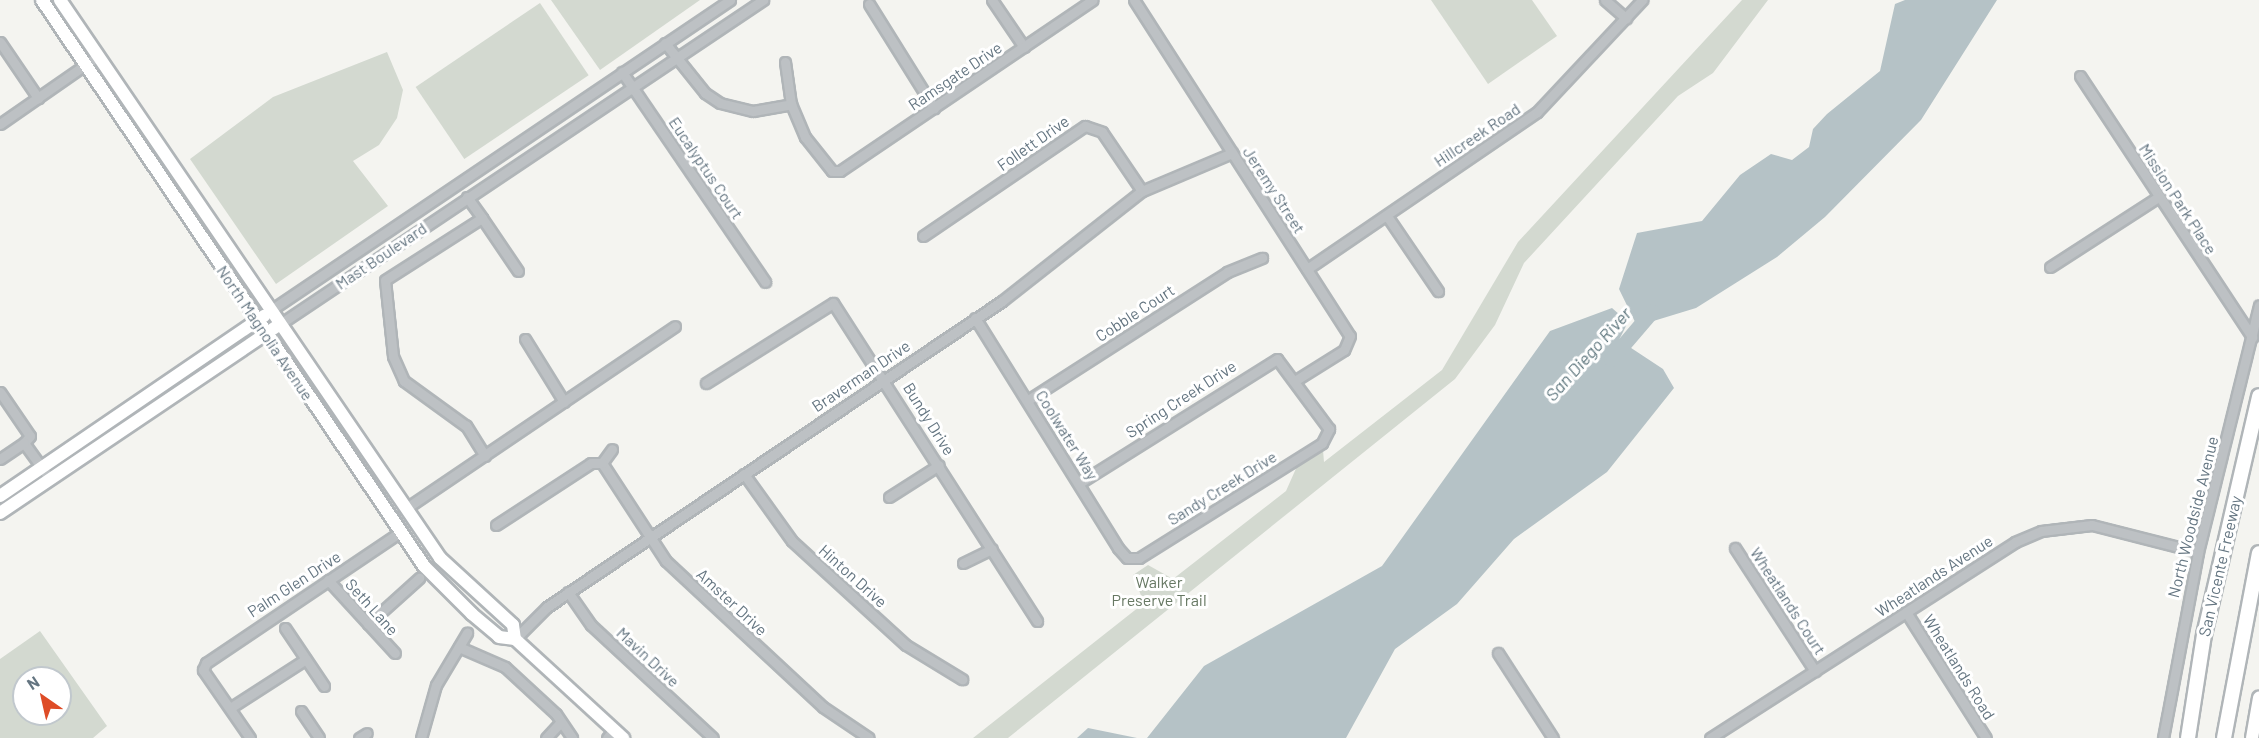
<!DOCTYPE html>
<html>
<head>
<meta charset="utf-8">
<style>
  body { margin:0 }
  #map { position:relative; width:2259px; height:738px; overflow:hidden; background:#f4f4f0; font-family:Barlow,sans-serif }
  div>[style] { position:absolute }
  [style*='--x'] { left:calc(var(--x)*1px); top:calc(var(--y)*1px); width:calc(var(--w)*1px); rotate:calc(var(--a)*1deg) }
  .green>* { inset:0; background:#d3d9d0; transform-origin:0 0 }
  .water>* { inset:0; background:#b5c2c6 }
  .river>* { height:15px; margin:-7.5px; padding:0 7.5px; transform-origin:7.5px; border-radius:7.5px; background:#b5c2c6 }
  .roads { filter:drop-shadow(2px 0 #b0b5b8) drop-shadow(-2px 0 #b0b5b8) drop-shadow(0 2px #b0b5b8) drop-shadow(0 -2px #b0b5b8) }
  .minor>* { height:9px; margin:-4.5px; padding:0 4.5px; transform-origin:4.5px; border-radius:4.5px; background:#bdc1c4 }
  .major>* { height:12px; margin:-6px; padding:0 6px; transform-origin:6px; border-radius:6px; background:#fff }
  .highway>* { height:14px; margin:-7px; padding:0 7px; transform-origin:7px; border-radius:7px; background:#fff }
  span { translate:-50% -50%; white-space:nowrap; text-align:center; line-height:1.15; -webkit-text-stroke:6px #fff; paint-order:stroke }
  .street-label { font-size:16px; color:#647581 }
  .park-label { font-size:16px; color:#677863 }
  .water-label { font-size:18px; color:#5f777e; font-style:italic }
  .north { position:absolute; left:12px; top:666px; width:60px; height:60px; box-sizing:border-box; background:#fff; border:2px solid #c1c8cd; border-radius:50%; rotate:326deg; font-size:16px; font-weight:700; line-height:24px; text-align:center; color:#647581 }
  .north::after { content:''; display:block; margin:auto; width:21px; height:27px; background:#de4c27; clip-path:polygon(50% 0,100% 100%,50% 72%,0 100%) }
</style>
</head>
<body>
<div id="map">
  <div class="green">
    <div style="clip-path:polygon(551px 0,700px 0,600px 70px)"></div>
    <div style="clip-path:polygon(1431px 0,1532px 0,1557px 36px,1488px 84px)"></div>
    <div style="clip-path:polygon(1742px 0,1768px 0,1713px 73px,1678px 96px,1524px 263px,1495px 325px,1455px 379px,1008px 738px,973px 738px,1144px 603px,1133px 575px,1148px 565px,1173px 579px,1286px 491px,1298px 464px,1323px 450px,1324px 462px,1442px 370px,1518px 242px)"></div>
    <div style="left:540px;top:3px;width:87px;height:150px;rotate:56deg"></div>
    <div style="clip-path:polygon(387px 52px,403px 90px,397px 118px,379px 145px,353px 161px,388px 206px,276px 284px,190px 159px,273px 97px)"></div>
    <div style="clip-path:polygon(evenodd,40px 631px,107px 726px,93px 738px,0 738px,0 659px,40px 631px,24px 678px,60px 678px,60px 714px,24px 714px,24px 678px)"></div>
  </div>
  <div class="water">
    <div style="clip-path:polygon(1905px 0,1997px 0,1921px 120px,1825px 217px,1777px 257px,1696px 308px,1637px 326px,1619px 289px,1637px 233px,1702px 221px,1740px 175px,1771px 154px,1792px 160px,1809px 147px,1813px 129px,1827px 114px,1880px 71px,1895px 4px)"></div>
    <div style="clip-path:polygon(1612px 308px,1628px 322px,1619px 340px,1663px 369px,1674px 388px,1607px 472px,1514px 539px,1457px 604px,1395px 649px,1346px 738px,1147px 738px,1204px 666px,1382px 566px,1550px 331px)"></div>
    <div style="clip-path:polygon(1088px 728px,1137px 738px,1077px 738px)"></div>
  </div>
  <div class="river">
    <div style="--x:1611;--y:359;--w:63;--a:-49.5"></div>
  </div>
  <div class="roads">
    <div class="minor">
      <div style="--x:992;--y:0;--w:57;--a:55.8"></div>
      <div style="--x:1134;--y:0;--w:399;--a:57.3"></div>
      <div style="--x:1350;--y:336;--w:15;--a:113"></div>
      <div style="--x:1344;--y:350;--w:57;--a:148"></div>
      <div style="--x:1605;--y:0;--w:28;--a:41"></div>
      <div style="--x:869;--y:4;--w:123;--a:58"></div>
      <div style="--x:0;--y:42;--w:68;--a:55.8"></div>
      <div style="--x:665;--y:43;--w:64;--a:51.3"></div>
      <div style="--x:705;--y:93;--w:18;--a:34"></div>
      <div style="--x:720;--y:103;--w:34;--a:14"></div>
      <div style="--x:753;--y:111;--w:39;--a:-10"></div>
      <div style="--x:785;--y:62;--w:42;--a:81.9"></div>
      <div style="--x:791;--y:104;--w:36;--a:67"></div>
      <div style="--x:805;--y:137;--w:43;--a:51.5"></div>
      <div style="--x:832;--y:171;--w:8;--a:0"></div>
      <div style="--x:840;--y:171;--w:305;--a:-34.1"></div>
      <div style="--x:622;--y:72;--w:254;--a:55.7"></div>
      <div style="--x:2080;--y:76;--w:313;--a:56.6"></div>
      <div style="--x:0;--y:124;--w:119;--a:-34.8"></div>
      <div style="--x:467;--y:197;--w:26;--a:54"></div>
      <div style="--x:1387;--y:216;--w:91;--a:55.8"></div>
      <div style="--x:923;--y:236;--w:196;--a:-34.2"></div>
      <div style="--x:1085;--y:126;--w:18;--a:19"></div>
      <div style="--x:1102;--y:132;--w:71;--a:55.9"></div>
      <div style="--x:2050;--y:267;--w:129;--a:-32.9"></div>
      <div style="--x:1307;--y:269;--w:278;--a:-34.3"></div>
      <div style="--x:1537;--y:112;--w:154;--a:-46.8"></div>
      <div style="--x:271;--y:310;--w:554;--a:-34.03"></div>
      <div style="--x:975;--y:318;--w:271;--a:58.1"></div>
      <div style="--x:1118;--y:548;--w:13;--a:48"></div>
      <div style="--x:1127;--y:558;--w:12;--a:0"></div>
      <div style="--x:1139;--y:558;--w:216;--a:-32.1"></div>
      <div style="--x:1322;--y:443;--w:16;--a:-63"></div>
      <div style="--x:1329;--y:429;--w:87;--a:-126.6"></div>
      <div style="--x:1277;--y:359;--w:234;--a:147.9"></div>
      <div style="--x:280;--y:324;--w:582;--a:-33.85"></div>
      <div style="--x:525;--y:339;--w:74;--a:58.2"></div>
      <div style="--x:706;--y:383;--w:150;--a:-32.2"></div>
      <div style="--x:833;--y:303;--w:378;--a:57.3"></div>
      <div style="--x:0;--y:392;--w:53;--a:55.7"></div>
      <div style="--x:30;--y:436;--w:9;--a:131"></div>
      <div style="--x:24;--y:443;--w:44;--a:54.2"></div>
      <div style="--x:1028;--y:400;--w:237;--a:-32.7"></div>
      <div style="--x:1227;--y:272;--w:38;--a:-22"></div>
      <div style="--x:485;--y:456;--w:36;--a:-122"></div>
      <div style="--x:466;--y:426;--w:77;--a:-144"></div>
      <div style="--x:404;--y:381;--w:27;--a:-114"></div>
      <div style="--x:393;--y:356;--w:76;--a:-96"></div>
      <div style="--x:385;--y:280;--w:115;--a:-32.6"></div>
      <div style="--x:482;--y:218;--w:64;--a:55.8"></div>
      <div style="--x:0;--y:459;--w:29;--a:-34"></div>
      <div style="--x:602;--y:463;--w:117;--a:56.9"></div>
      <div style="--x:666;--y:561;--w:214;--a:42.9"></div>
      <div style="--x:823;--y:707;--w:55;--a:34"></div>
      <div style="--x:602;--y:463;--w:17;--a:-54"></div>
      <div style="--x:744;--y:474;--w:82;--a:54.4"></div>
      <div style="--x:792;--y:541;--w:154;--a:42.4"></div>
      <div style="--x:906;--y:645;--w:66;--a:31.3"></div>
      <div style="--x:889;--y:497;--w:59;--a:-32.6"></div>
      <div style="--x:405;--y:509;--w:326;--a:-34.1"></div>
      <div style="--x:496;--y:525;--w:113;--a:-33.1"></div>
      <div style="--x:591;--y:463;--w:11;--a:0"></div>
      <div style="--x:1735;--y:548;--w:147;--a:57"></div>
      <div style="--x:963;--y:563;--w:32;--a:-26"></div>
      <div style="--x:328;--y:580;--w:99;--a:47.5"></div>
      <div style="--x:568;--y:592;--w:40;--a:55.1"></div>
      <div style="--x:591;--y:625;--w:166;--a:42.8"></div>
      <div style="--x:1906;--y:612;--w:149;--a:57.6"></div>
      <div style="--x:368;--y:624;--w:69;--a:-42"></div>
      <div style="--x:285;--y:628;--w:70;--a:56.1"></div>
      <div style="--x:515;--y:639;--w:45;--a:-45"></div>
      <div style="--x:547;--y:607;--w:548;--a:-33.92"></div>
      <div style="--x:1002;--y:301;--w:178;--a:-38.2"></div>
      <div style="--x:1142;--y:191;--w:98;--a:-22.9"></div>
      <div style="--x:459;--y:647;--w:50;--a:23.5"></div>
      <div style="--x:505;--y:667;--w:69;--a:42.7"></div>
      <div style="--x:556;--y:714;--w:29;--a:56"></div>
      <div style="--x:1498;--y:653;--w:101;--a:57.1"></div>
      <div style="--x:230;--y:708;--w:90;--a:-32.8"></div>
      <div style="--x:301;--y:711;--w:32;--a:56"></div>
      <div style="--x:250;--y:738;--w:83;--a:-124.7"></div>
      <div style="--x:203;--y:670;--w:8;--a:-67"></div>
      <div style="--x:206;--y:663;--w:234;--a:-34"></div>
      <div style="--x:359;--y:738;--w:9;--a:-32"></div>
      <div style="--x:421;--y:738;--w:55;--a:-74.2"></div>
      <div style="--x:436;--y:685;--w:61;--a:-59.2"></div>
      <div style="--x:546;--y:738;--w:21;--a:-47"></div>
      <div style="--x:607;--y:738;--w:11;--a:-49"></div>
      <div style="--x:1710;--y:738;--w:363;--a:-32.7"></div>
      <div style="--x:2015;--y:542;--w:28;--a:-23"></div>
      <div style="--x:2041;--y:531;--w:51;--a:-6.7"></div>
      <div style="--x:2092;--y:525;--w:109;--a:14.3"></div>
      <div style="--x:2163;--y:738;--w:189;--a:-79.3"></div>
      <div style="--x:2198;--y:552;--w:254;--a:-76.1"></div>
    </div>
    <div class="major">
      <div style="--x:42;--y:0;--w:683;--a:55.98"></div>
      <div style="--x:424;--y:566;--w:68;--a:45"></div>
      <div style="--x:472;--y:614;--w:35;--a:40"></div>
      <div style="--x:499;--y:637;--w:16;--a:7"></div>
      <div style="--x:515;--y:639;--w:147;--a:42.5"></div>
      <div style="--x:60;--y:0;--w:675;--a:55.74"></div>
      <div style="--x:440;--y:558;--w:99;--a:42.5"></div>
      <div style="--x:513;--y:625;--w:14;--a:82"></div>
      <div style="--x:0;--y:496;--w:320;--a:-34.3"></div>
      <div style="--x:0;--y:513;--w:338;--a:-34"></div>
      <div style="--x:2252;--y:738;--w:41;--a:-80.1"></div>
    </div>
    <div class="highway">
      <div style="--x:2188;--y:738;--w:104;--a:-81.2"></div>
      <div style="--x:2204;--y:635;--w:245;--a:-77"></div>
      <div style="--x:2224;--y:738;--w:188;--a:-79.3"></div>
    </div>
  </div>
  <div class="street-label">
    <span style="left:955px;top:76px;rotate:-34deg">Ramsgate Drive</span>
    <span style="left:1477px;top:135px;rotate:-34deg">Hillcreek Road</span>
    <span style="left:1033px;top:143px;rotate:-35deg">Follett Drive</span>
    <span style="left:706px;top:168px;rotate:56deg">Eucalyptus Court</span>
    <span style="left:1274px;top:190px;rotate:57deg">Jeremy Street</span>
    <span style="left:2178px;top:199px;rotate:57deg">Mission Park Place</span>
    <span style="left:381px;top:256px;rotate:-34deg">Mast Boulevard</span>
    <span style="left:1135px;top:313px;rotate:-33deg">Cobble Court</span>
    <span style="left:265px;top:333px;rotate:56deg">North Magnolia Avenue</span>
    <span style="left:861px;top:376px;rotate:-34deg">Braverman Drive</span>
    <span style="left:1181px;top:399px;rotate:-33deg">Spring Creek Drive</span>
    <span style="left:929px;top:419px;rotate:58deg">Bundy Drive</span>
    <span style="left:1067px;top:435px;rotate:58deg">Coolwater Way</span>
    <span style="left:1222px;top:488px;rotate:-32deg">Sandy Creek Drive</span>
    <span style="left:2193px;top:517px;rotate:-76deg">North Woodside Avenue</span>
    <span style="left:2220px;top:566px;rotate:-77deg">San Vicente Freeway</span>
    <span style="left:853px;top:576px;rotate:42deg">Hinton Drive</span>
    <span style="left:1934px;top:576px;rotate:-33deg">Wheatlands Avenue</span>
    <span style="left:294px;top:584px;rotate:-33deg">Palm Glen Drive</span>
    <span style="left:1788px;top:601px;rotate:57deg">Wheatlands Court</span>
    <span style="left:732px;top:602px;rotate:43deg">Amster Drive</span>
    <span style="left:372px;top:607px;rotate:48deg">Seth Lane</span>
    <span style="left:648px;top:657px;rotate:43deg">Mavin Drive</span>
    <span style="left:1959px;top:667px;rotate:58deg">Wheatlands Road</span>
  </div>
  <div class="park-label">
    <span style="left:1159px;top:591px">Walker<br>Preserve Trail</span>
  </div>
  <div class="water-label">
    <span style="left:1588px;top:354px;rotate:-48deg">San Diego River</span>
  </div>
  <div class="north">N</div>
</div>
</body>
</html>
